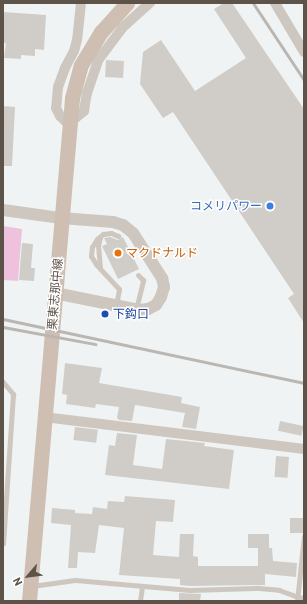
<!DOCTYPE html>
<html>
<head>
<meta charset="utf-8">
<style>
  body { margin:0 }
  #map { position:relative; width:307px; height:604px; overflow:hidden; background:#f0f3f3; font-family:Barlow,"Noto Sans JP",sans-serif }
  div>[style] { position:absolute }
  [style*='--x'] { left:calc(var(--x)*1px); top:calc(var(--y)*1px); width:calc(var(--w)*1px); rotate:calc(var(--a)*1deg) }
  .green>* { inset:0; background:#eec2dd }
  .building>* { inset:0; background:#d0cdc8; transform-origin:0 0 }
  .service>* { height:5px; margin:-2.5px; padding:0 2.5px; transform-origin:2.5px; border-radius:2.5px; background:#cec7bf }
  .minor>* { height:10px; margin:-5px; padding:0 5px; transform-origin:5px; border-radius:5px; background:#cec7bf }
  .tertiary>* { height:12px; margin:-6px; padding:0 6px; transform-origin:6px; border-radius:6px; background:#cec7bf }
  .primary>* { height:15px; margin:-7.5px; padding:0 7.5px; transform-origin:7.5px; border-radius:7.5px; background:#cebfb2 }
  .rail>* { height:3px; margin:-1.5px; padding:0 1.5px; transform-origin:1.5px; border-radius:1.5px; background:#bab7b3 }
  .dots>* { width:11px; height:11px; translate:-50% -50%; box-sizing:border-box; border:2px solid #fff; border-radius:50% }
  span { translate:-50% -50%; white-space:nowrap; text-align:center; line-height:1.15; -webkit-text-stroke:3px #fff; paint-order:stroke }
  .shop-label { font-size:12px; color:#366cbe }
  .right { translate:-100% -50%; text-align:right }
  .food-label { font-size:12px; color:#c56008 }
  .left { translate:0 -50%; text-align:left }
  .street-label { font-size:12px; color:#5d5349 }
  .transit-label { font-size:12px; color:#164399 }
  .frame { position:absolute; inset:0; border:4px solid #5d5349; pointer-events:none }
  .north { position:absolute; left:8px; top:556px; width:40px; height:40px; -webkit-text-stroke:3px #fff; paint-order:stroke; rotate:242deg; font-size:11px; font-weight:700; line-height:16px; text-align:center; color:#5d5349 }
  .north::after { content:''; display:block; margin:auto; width:14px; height:18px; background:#5d5349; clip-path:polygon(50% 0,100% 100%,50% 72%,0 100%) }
</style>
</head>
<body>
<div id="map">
  <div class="green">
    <div style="clip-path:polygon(3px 226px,22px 229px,18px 281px,3px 280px)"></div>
  </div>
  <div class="building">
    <div style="clip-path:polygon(224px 3px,232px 3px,304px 109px,304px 323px,288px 298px,294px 294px,173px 112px,163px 118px,140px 84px,143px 52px,161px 40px,195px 91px,246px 58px,214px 9px)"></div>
    <div style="clip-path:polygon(3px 12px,46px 15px,44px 50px,35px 49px,35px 56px,21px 55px,21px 59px,4px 58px,6px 43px,3px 43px)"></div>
    <div style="left:106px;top:60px;width:18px;height:17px;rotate:3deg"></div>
    <div style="clip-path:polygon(3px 106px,15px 107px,12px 166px,3px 166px)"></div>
    <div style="clip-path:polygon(110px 237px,118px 240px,123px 237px,139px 269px,118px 279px,102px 246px,107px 244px,104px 238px)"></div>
    <div style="clip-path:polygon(22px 243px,33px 244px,31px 268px,35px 268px,34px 281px,19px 280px)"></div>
    <div style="clip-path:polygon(65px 363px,102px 368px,99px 383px,182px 397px,181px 403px,200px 407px,196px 429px,182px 427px,185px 413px,135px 405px,132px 421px,119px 420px,117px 418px,119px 407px,96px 404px,95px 408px,66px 404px,67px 395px,62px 394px)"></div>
    <div style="left:280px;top:421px;width:24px;height:10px;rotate:12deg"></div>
    <div style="left:75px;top:427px;width:23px;height:13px;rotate:7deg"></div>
    <div style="clip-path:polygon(117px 433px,137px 435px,133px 465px,162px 469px,166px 439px,205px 443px,204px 446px,234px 450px,229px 489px,105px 475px,109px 445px,115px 446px)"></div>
    <div style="left:276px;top:456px;width:13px;height:21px;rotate:4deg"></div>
    <div style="clip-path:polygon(125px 496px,175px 500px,173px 522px,156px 521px,153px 555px,179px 557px,180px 534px,194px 534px,193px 556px,198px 557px,198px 566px,258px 566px,258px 548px,248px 548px,248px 534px,269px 534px,269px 548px,272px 548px,273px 561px,297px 563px,296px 577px,265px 574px,265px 585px,190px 586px,180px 585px,180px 579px,119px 575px,124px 528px,99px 525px,95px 553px,78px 552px,77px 568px,68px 568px,71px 525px,51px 523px,52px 508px,75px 510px,75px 513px,92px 514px,93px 507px,107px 509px,108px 501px,124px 502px)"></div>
    <div style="left:290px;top:518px;width:14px;height:15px"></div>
    <div style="clip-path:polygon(179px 593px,201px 594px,200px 601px,179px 601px)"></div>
  </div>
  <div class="service">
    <div style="--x:100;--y:238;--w:7;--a:106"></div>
    <div style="--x:98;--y:245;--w:23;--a:85"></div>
    <div style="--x:116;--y:305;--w:16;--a:-79"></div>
    <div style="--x:119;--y:289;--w:34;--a:-133"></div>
    <div style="--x:96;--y:264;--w:9;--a:-122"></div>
    <div style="--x:91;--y:256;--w:9;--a:-84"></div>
    <div style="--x:92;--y:247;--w:9;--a:-58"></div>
    <div style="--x:97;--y:239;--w:8;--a:-40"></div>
    <div style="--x:103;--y:234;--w:8;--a:-7"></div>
    <div style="--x:111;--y:233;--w:8;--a:23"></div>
    <div style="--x:136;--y:309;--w:30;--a:-76"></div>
    <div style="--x:143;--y:280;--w:7;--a:-135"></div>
    <div style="--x:3;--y:382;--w:16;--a:50"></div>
    <div style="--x:13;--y:394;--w:150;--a:93.8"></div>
    <div style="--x:32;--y:586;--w:43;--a:-7.9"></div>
    <div style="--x:75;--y:580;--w:115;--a:5"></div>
    <div style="--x:190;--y:590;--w:68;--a:-1.7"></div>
    <div style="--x:258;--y:588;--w:21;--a:5"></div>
    <div style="--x:279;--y:590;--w:20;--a:20"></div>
    <div style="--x:298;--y:597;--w:6;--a:9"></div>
    <div style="--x:140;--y:601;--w:15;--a:-82"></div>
    <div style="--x:297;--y:601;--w:65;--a:-83.9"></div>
  </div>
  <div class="minor">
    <div style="--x:81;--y:3;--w:37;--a:96"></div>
    <div style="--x:77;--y:40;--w:11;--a:105"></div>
    <div style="--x:74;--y:51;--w:19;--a:118"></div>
    <div style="--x:65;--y:68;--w:20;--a:110"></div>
    <div style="--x:58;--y:87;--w:21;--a:95"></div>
    <div style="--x:56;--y:108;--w:9;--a:63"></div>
    <div style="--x:60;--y:116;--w:11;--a:45"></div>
    <div style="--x:68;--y:124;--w:21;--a:-39"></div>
    <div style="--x:84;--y:111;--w:18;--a:-81"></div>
    <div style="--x:87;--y:93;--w:36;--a:-71"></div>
    <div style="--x:99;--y:59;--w:39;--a:-53"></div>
    <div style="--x:122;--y:28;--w:38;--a:-42"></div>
    <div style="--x:275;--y:3;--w:57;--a:59.4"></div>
    <div style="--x:44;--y:417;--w:262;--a:7"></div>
  </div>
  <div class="tertiary">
    <div style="--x:3;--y:210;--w:59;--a:7.9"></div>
    <div style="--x:61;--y:218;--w:52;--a:4.4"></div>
    <div style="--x:113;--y:222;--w:10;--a:17"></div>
    <div style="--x:123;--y:225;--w:13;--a:39"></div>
    <div style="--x:133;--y:233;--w:54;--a:57.2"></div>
    <div style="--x:162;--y:278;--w:9;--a:77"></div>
    <div style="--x:164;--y:287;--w:10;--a:107"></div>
    <div style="--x:161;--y:297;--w:9;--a:122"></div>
    <div style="--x:156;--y:305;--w:9;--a:153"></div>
    <div style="--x:148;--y:309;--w:9;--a:174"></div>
    <div style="--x:139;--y:310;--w:86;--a:-168.6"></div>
  </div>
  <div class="primary">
    <div style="--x:29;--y:601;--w:505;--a:-85.11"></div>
    <div style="--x:72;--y:98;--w:34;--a:-75"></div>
    <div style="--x:81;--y:65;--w:39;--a:-59"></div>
    <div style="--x:101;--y:32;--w:39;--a:-48"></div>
  </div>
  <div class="rail">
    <div style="--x:253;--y:3;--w:92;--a:56.5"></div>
    <div style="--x:3;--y:319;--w:308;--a:12"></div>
    <div style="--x:3;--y:327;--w:94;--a:10.5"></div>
  </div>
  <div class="dots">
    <div style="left:270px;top:206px;background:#3f7fe0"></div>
    <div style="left:118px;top:253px;background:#e8710a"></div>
    <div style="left:105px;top:314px;background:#1a4fb4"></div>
  </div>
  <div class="shop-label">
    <span class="right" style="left:262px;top:206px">コメリパワー</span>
  </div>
  <div class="food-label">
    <span class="left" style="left:126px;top:253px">マクドナルド</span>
  </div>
  <div class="street-label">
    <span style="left:55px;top:294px;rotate:-85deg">栗東志那中線</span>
  </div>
  <div class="transit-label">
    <span class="left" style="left:113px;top:314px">下鈎口</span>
  </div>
  <div class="frame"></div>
  <div class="north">N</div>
</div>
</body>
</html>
